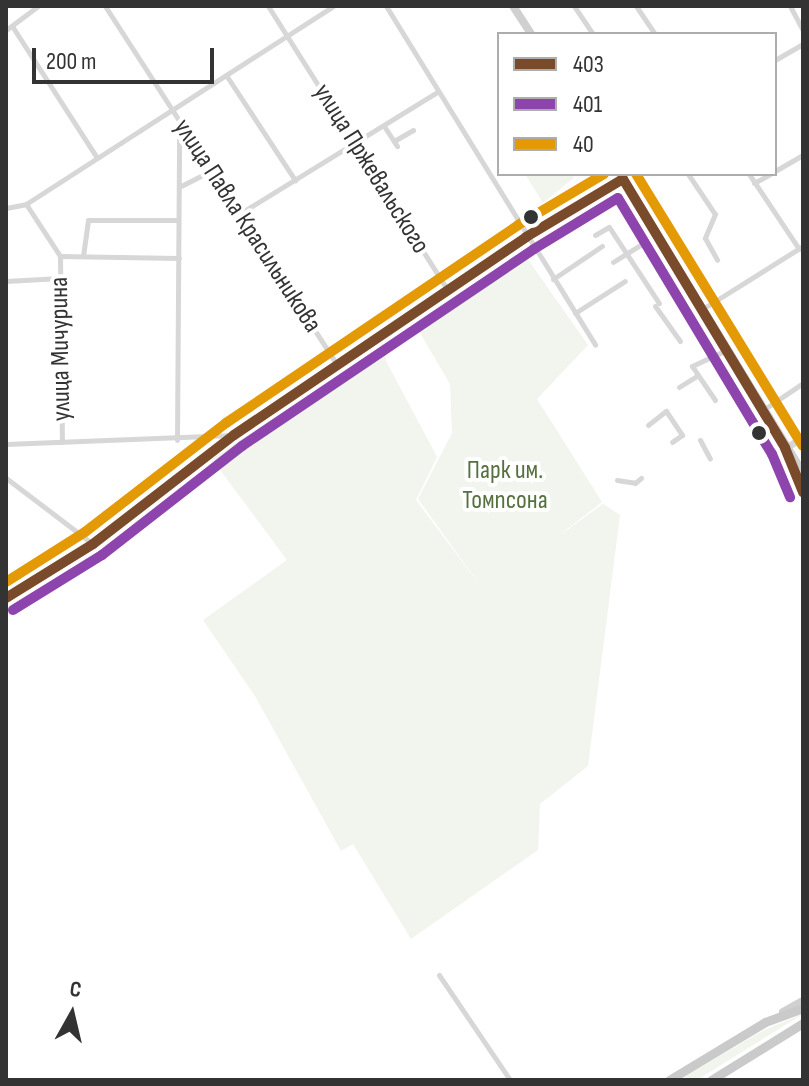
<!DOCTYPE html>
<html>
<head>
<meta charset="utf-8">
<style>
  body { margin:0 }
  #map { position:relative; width:809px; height:1086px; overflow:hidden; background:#fff; font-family:"Sofia Sans Condensed",sans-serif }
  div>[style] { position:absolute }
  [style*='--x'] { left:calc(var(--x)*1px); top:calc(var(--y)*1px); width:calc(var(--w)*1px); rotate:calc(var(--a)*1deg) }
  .green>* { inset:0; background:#f1f5ed }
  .minor>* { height:5px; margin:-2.5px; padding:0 2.5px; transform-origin:2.5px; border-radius:2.5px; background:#d7d7d7 }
  .tertiary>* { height:7px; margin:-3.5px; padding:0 3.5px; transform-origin:3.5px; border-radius:3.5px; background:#d7d7d7 }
  .secondary>* { height:8px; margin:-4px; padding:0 4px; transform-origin:4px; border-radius:4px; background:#d0d0d0 }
  .primary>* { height:9px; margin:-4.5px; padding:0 4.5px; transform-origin:4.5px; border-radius:4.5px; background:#cacaca }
  .bus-1>* { height:10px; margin:-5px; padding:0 5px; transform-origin:5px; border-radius:5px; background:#7a4b2a }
  .bus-2>* { height:10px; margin:-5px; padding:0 5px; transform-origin:5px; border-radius:5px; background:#8e44ad }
  .bus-3>* { height:10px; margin:-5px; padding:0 5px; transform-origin:5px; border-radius:5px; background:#e39a05 }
  .dots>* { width:22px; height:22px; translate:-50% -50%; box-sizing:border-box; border:4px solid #fff; border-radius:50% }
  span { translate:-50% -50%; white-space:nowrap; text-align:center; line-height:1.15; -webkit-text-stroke:8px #fff; paint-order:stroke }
  .street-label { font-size:26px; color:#333 }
  .park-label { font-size:26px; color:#56703f }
  .frame { position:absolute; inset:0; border:8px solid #333; pointer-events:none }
  .legend { position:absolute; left:497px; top:32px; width:280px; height:144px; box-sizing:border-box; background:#fff; border:2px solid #adadad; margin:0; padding:10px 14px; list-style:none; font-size:24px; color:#333 }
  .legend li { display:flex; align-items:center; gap:16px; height:40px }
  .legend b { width:40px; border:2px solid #adadad }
  .north { position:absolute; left:32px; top:974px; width:80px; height:80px; -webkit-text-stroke:6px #fff; paint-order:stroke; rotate:8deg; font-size:22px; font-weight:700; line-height:32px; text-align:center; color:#333 }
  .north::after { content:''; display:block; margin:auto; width:28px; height:36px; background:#333; clip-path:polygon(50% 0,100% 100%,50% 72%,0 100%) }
  .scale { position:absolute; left:32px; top:48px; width:182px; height:36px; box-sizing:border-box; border:4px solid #333; border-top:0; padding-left:10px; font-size:24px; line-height:28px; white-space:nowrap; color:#333; -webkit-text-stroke:6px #fff; paint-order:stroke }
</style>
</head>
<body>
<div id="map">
  <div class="green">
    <div style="clip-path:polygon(525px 174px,572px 174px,574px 178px,543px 203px)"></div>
    <div style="clip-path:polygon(522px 251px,588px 345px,537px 399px,602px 502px,557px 537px,603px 504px,620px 515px,588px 766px,540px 804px,538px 850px,411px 939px,353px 844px,341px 851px,255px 696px,203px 620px,287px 560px,212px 459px,386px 343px,386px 361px,437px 457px,416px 500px,485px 592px,418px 499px,452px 433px,450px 384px,416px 326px)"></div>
    <div style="clip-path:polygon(803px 1014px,697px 1080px,684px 1077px,764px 1030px)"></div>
  </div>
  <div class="minor">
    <div style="--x:105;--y:6;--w:427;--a:57.1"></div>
    <div style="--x:268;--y:6;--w:337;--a:57.7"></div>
    <div style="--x:386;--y:6;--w:398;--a:58.3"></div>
    <div style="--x:574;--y:6;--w:34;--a:56"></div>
    <div style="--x:636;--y:6;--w:34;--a:56"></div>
    <div style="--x:790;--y:6;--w:27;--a:62"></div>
    <div style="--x:12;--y:26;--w:157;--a:57.2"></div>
    <div style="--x:6;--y:30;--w:40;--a:-37"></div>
    <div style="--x:775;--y:60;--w:32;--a:-30"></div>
    <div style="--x:226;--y:75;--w:126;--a:56.7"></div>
    <div style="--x:384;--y:126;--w:24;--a:57"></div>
    <div style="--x:394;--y:141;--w:22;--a:-30"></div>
    <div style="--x:775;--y:171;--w:32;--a:-30"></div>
    <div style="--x:688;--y:174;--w:48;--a:56"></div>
    <div style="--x:715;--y:214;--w:26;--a:113"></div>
    <div style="--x:705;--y:238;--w:25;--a:61"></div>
    <div style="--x:749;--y:174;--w:90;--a:56.3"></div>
    <div style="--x:754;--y:183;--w:18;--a:-29"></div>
    <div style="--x:179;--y:187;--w:36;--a:-27"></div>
    <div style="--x:26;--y:204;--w:62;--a:56.8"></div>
    <div style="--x:60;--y:256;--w:119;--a:1"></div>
    <div style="--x:6;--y:208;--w:20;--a:-11"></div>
    <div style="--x:26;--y:204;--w:365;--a:-32.8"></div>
    <div style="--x:239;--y:214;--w:231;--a:-31.6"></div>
    <div style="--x:595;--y:235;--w:16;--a:-30"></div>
    <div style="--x:609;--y:227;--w:91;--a:56.7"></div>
    <div style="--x:60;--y:256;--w:186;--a:89.4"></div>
    <div style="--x:83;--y:256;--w:36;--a:-82"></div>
    <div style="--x:88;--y:220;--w:90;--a:0"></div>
    <div style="--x:613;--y:262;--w:38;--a:-32"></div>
    <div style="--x:553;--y:279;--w:59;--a:-34"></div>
    <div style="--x:6;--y:281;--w:54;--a:-3.2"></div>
    <div style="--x:655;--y:306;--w:43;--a:54.5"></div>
    <div style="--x:704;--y:308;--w:117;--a:-32.1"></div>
    <div style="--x:575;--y:313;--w:59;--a:-32.6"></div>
    <div style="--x:679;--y:387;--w:22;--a:-32"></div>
    <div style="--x:715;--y:400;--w:41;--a:-124.1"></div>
    <div style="--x:692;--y:366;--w:38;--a:-25"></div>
    <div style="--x:763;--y:410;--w:48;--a:-34"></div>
    <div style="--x:648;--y:425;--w:23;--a:-38"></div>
    <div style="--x:666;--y:411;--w:29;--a:56"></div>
    <div style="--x:682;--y:435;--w:12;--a:145"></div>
    <div style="--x:177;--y:440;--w:317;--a:-89.6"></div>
    <div style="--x:700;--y:440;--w:21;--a:62"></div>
    <div style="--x:6;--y:444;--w:227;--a:-2.3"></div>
    <div style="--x:6;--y:478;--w:109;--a:37.2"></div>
    <div style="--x:617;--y:480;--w:18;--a:9"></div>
    <div style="--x:635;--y:483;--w:8;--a:-40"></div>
    <div style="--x:439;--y:975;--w:127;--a:55.9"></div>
  </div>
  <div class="tertiary">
    <div style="--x:785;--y:448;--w:21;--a:-31"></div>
    <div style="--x:6;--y:598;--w:102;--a:-31.8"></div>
    <div style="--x:93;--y:544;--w:178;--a:-37.7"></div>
    <div style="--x:234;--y:435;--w:353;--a:-34.1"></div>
    <div style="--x:526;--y:237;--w:113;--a:-30.9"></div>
  </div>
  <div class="secondary">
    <div style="--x:513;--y:6;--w:33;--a:57"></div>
    <div style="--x:620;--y:174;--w:351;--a:58.5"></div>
    <div style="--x:790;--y:460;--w:35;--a:68"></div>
    <div style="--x:783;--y:1012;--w:23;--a:-29"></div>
  </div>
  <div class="primary">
    <div style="--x:669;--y:1080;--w:112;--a:-31.1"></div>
    <div style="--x:765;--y:1022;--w:40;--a:-20.2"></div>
    <div style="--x:711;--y:1080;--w:108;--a:-31.8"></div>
  </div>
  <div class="bus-1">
    <div style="--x:623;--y:179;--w:314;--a:58.9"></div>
    <div style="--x:785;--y:448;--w:48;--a:67.8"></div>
    <div style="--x:6;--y:598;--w:102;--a:-31.8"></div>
    <div style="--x:93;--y:544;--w:178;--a:-37.7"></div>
    <div style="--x:234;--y:435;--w:353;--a:-34.1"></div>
    <div style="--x:526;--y:237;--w:113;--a:-30.9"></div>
  </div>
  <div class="bus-2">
    <div style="--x:13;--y:610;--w:105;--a:-31.7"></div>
    <div style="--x:102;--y:555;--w:177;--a:-37.9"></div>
    <div style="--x:242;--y:446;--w:352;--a:-34"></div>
    <div style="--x:534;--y:249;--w:98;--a:-31.3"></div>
    <div style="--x:618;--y:198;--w:299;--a:59"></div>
    <div style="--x:772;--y:454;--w:47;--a:67.3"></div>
  </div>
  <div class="bus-3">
    <div style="--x:636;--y:174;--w:319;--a:58.5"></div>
    <div style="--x:6;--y:582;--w:93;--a:-32.3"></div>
    <div style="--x:85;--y:532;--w:178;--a:-37.7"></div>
    <div style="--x:226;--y:423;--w:353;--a:-34.1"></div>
    <div style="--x:518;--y:225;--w:100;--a:-30.7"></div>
  </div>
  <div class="dots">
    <div style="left:531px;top:217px;background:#333"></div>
    <div style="left:759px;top:433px;background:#333"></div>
  </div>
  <div class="street-label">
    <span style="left:371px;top:169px;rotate:58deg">улица Пржевальского</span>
    <span style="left:247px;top:226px;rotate:57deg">улица Павла Красильникова</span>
    <span style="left:61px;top:349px;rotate:-91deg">улица Мичурина</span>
  </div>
  <div class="park-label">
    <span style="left:505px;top:486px">Парк им.<br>Томпсона</span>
  </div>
  <div class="frame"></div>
  <ul class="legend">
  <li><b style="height:10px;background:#7a4b2a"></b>403</li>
  <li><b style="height:10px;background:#8e44ad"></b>401</li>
  <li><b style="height:10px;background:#e39a05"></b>40</li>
  </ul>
  <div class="north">С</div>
  <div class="scale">200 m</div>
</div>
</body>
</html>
